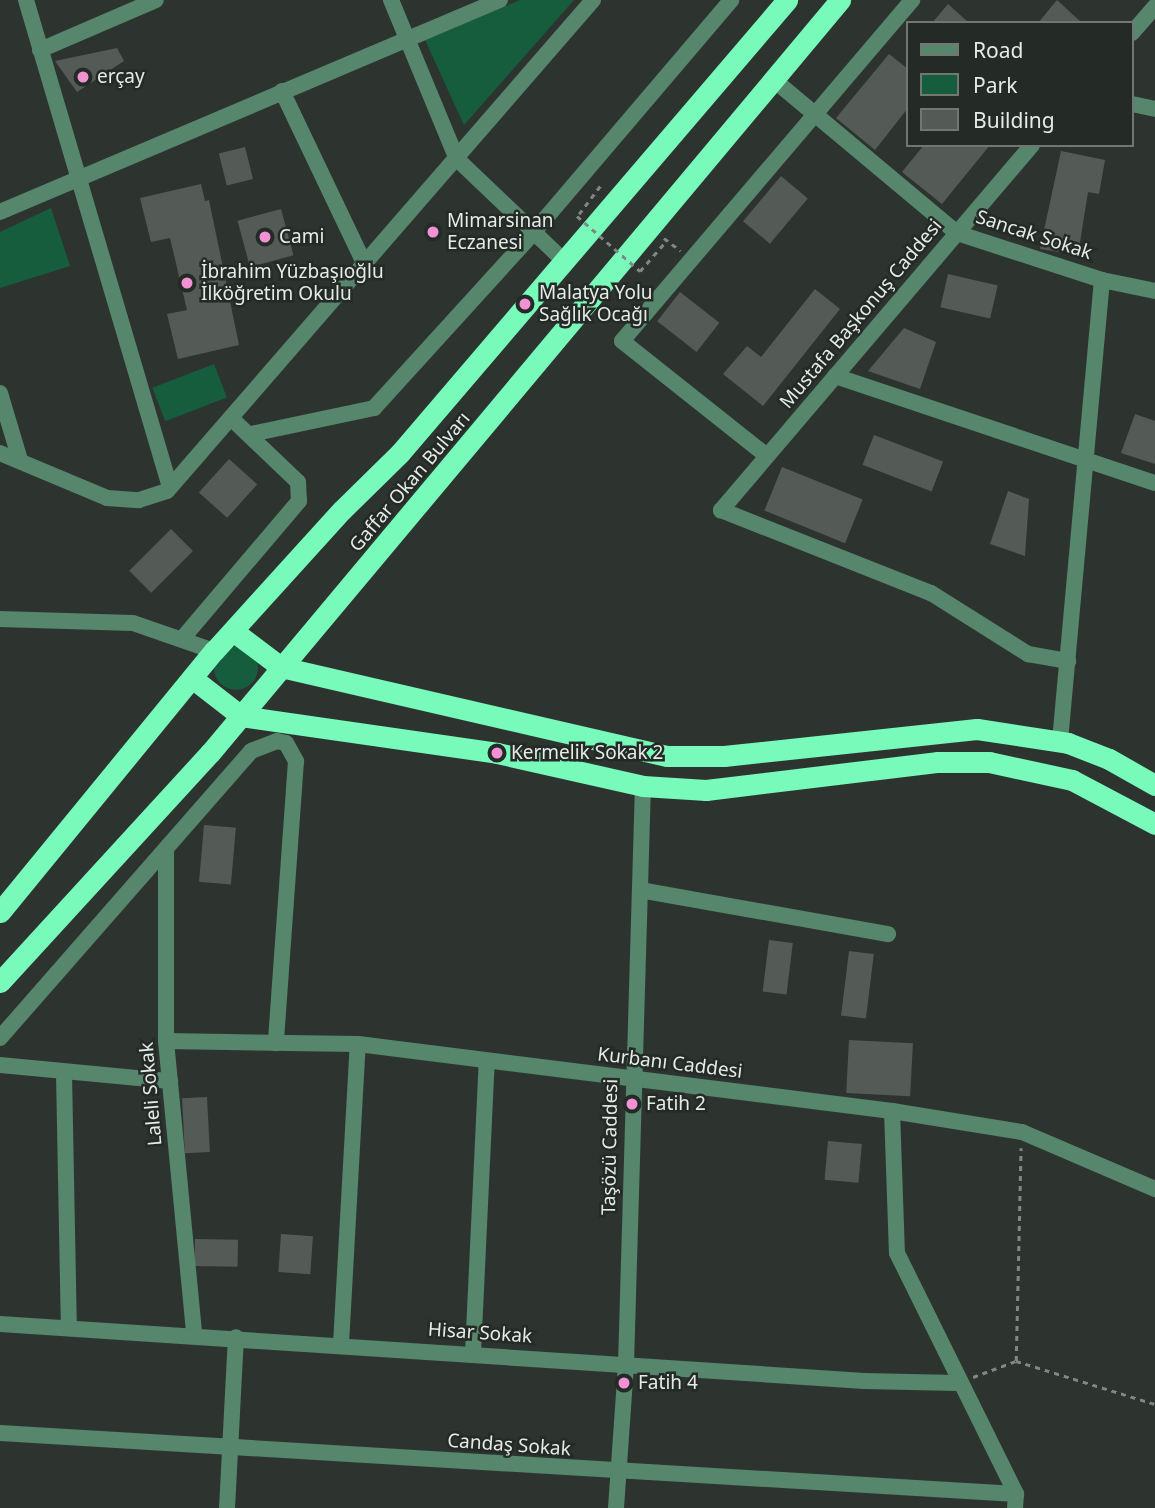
<!DOCTYPE html>
<html>
<head>
<meta charset="utf-8">
<style>
  body { margin:0 }
  #map { position:relative; width:1155px; height:1508px; overflow:hidden; background:#2d3430; font-family:"Noto Sans",sans-serif }
  div>[style] { position:absolute }
  [style*='--x'] { left:calc(var(--x)*1px); top:calc(var(--y)*1px); width:calc(var(--w)*1px); rotate:calc(var(--a)*1deg) }
  .green>* { inset:0; background:#155d3d; transform-origin:0 0 }
  .round { border-radius:50% }
  .building>* { inset:0; background:#545b57; transform-origin:0 0 }
  .path>* { height:2.5px; margin-top:-1.25px; transform-origin:0; background:repeating-linear-gradient(90deg,#828784 0 5px,transparent 0 10px) }
  .minor>* { height:16px; margin:-8px; padding:0 8px; transform-origin:8px; border-radius:8px; background:#56866c }
  .highway>* { height:21px; margin:-10.5px; padding:0 10.5px; transform-origin:10.5px; border-radius:10.5px; background:#78faba }
  .path-bridge>* { height:2.5px; margin-top:-1.25px; transform-origin:0; background:repeating-linear-gradient(90deg,#828784 0 5px,transparent 0 10px) }
  .dots>* { width:19px; height:19px; translate:-50% -50%; box-sizing:border-box; border:4px solid #242a26; border-radius:50% }
  span { translate:-50% -50%; white-space:nowrap; text-align:center; line-height:1.15; -webkit-text-stroke:5px #242a26; paint-order:stroke }
  .poi-label { font-size:19px; color:#e6eae8 }
  .left { translate:0 -50%; text-align:left }
  .street-label { font-size:19px; color:#e6eae8 }
  .legend { position:absolute; left:906px; top:21px; width:228px; height:126px; box-sizing:border-box; background:#242a26; border:2px solid #727774; margin:0; padding:9px 12px; list-style:none; font-size:21px; color:#e6eae8 }
  .legend li { display:flex; align-items:center; gap:14px; height:35px }
  .legend b { width:35px; border:2px solid #727774 }
</style>
</head>
<body>
<div id="map">
  <div class="green">
    <div style="clip-path:polygon(520px 0,574px 0,464px 125px,425px 40px)"></div>
    <div style="clip-path:polygon(51px 208px,70px 266px,0 288px,0 232px)"></div>
    <div style="left:214px;top:364px;width:36px;height:66px;rotate:69deg"></div>
    <div class="round" style="left:214px;top:646px;width:44px;height:44px"></div>
  </div>
  <div class="building">
    <div style="clip-path:polygon(1057px 0,1082px 23px,1038px 23px)"></div>
    <div style="clip-path:polygon(948px 4px,969px 23px,932px 23px)"></div>
    <div style="clip-path:polygon(117px 48px,124px 61px,77px 92px,55px 61px)"></div>
    <div style="clip-path:polygon(889px 54px,908px 69px,908px 108px,875px 150px,836px 118px)"></div>
    <div style="clip-path:polygon(924px 145px,990px 145px,942px 204px,902px 172px)"></div>
    <div style="left:245px;top:147px;width:33px;height:27px;rotate:76deg"></div>
    <div style="clip-path:polygon(1061px 151px,1105px 160px,1099px 194px,1088px 192px,1078px 255px,1040px 249px)"></div>
    <div style="left:781px;top:176px;width:35px;height:59px;rotate:40deg"></div>
    <div style="clip-path:polygon(201px 184px,205px 201px,209px 200px,239px 345px,178px 359px,167px 314px,187px 310px,170px 238px,151px 242px,140px 198px)"></div>
    <div style="left:281px;top:209px;width:48px;height:45px;rotate:75deg"></div>
    <div style="left:948px;top:274px;width:51px;height:34px;rotate:13deg"></div>
    <div style="clip-path:polygon(815px 289px,840px 309px,763px 406px,723px 374px,747px 346px,761px 357px)"></div>
    <div style="left:680px;top:292px;width:50px;height:37px;rotate:38deg"></div>
    <div style="clip-path:polygon(904px 328px,936px 342px,920px 389px,868px 371px)"></div>
    <div style="clip-path:polygon(1135px 414px,1155px 421px,1155px 464px,1121px 453px)"></div>
    <div style="left:874px;top:435px;width:74px;height:32px;rotate:21deg"></div>
    <div style="left:229px;top:459px;width:38px;height:45px;rotate:42deg"></div>
    <div style="left:782px;top:467px;width:87px;height:47px;rotate:22deg"></div>
    <div style="clip-path:polygon(1008px 491px,1029px 499px,1025px 556px,990px 544px)"></div>
    <div style="left:171px;top:529px;width:31px;height:59px;rotate:45deg"></div>
    <div style="left:204px;top:825px;width:32px;height:57px;rotate:5deg"></div>
    <div style="left:769px;top:940px;width:24px;height:52px;rotate:7deg"></div>
    <div style="left:849px;top:951px;width:25px;height:65px;rotate:7deg"></div>
    <div style="left:849px;top:1040px;width:64px;height:53px;rotate:3deg"></div>
    <div style="left:207px;top:1097px;width:55px;height:25px;rotate:87deg"></div>
    <div style="left:828px;top:1141px;width:34px;height:39px;rotate:5deg"></div>
    <div style="left:281px;top:1234px;width:32px;height:38px;rotate:4deg"></div>
    <div style="left:195px;top:1239px;width:43px;height:27px;rotate:1deg"></div>
  </div>
  <div class="path">
    <div style="--x:579;--y:214;--w:39;--a:-53"></div>
    <div style="--x:664;--y:238;--w:21;--a:37"></div>
    <div style="--x:640;--y:271;--w:41;--a:-48.9"></div>
    <div style="--x:1016;--y:1361;--w:213;--a:-88.7"></div>
    <div style="--x:973;--y:1377;--w:46;--a:-20.4"></div>
    <div style="--x:1016;--y:1361;--w:145;--a:17.2"></div>
  </div>
  <div class="minor">
    <div style="--x:26;--y:0;--w:508;--a:73.53"></div>
    <div style="--x:391;--y:0;--w:172;--a:67.5"></div>
    <div style="--x:457;--y:159;--w:146;--a:43.6"></div>
    <div style="--x:1132;--y:33;--w:35;--a:-49"></div>
    <div style="--x:40;--y:50;--w:126;--a:-23.3"></div>
    <div style="--x:774;--y:80;--w:239;--a:39.9"></div>
    <div style="--x:957;--y:233;--w:152;--a:18"></div>
    <div style="--x:1102;--y:280;--w:54;--a:11.7"></div>
    <div style="--x:282;--y:91;--w:193;--a:64.5"></div>
    <div style="--x:1132;--y:104;--w:24;--a:12"></div>
    <div style="--x:1032;--y:145;--w:480;--a:130.4"></div>
    <div style="--x:721;--y:510;--w:226;--a:21.6"></div>
    <div style="--x:931;--y:593;--w:115;--a:32.2"></div>
    <div style="--x:1028;--y:654;--w:41;--a:9.9"></div>
    <div style="--x:0;--y:212;--w:543;--a:-22.98"></div>
    <div style="--x:835;--y:376;--w:337;--a:18.5"></div>
    <div style="--x:0;--y:393;--w:70;--a:73.4"></div>
    <div style="--x:251;--y:434;--w:126;--a:-11.9"></div>
    <div style="--x:374;--y:408;--w:236;--a:-47.7"></div>
    <div style="--x:533;--y:233;--w:306;--a:-49.6"></div>
    <div style="--x:0;--y:453;--w:116;--a:22.8"></div>
    <div style="--x:107;--y:498;--w:32;--a:4"></div>
    <div style="--x:139;--y:500;--w:29;--a:-18"></div>
    <div style="--x:167;--y:491;--w:650;--a:-49.05"></div>
    <div style="--x:767;--y:456;--w:185;--a:-141.6"></div>
    <div style="--x:622;--y:341;--w:448;--a:-49.6"></div>
    <div style="--x:0;--y:619;--w:133;--a:1.7"></div>
    <div style="--x:133;--y:623;--w:86;--a:19.1"></div>
    <div style="--x:182;--y:639;--w:181;--a:-49.7"></div>
    <div style="--x:299;--y:501;--w:19;--a:-93"></div>
    <div style="--x:298;--y:482;--w:93;--a:-136.3"></div>
    <div style="--x:1060;--y:741;--w:463;--a:-84.8"></div>
    <div style="--x:166;--y:850;--w:191;--a:90"></div>
    <div style="--x:166;--y:1041;--w:294;--a:84.5"></div>
    <div style="--x:640;--y:890;--w:252;--a:10.1"></div>
    <div style="--x:0;--y:1038;--w:381;--a:-48.8"></div>
    <div style="--x:251;--y:751;--w:28;--a:-21"></div>
    <div style="--x:277;--y:741;--w:9;--a:13"></div>
    <div style="--x:286;--y:743;--w:21;--a:61"></div>
    <div style="--x:296;--y:761;--w:283;--a:94.1"></div>
    <div style="--x:166;--y:1041;--w:192;--a:0.9"></div>
    <div style="--x:358;--y:1044;--w:538;--a:7.15"></div>
    <div style="--x:892;--y:1111;--w:132;--a:9.2"></div>
    <div style="--x:1022;--y:1132;--w:145;--a:23.2"></div>
    <div style="--x:0;--y:1065;--w:171;--a:5.4"></div>
    <div style="--x:64;--y:1073;--w:254;--a:88.9"></div>
    <div style="--x:892;--y:1111;--w:142;--a:88"></div>
    <div style="--x:897;--y:1253;--w:269;--a:63.7"></div>
    <div style="--x:1016;--y:1494;--w:14;--a:94"></div>
    <div style="--x:0;--y:1324;--w:866;--a:3.77"></div>
    <div style="--x:864;--y:1381;--w:93;--a:1.2"></div>
    <div style="--x:341;--y:1344;--w:300;--a:-86.8"></div>
    <div style="--x:473;--y:1353;--w:292;--a:-87.3"></div>
    <div style="--x:0;--y:1433;--w:1018;--a:3.44"></div>
    <div style="--x:227;--y:1508;--w:171;--a:-87"></div>
    <div style="--x:616;--y:1508;--w:144;--a:-86"></div>
    <div style="--x:626;--y:1364;--w:578;--a:-88.32"></div>
  </div>
  <div class="highway">
    <div style="--x:233;--y:631;--w:60;--a:36.9"></div>
    <div style="--x:281;--y:667;--w:396;--a:13"></div>
    <div style="--x:667;--y:756;--w:57;--a:0"></div>
    <div style="--x:724;--y:756;--w:254;--a:-6.1"></div>
    <div style="--x:977;--y:729;--w:92;--a:8.7"></div>
    <div style="--x:1068;--y:743;--w:44;--a:21.3"></div>
    <div style="--x:1109;--y:759;--w:53;--a:29.5"></div>
    <div style="--x:192;--y:678;--w:62;--a:37.8"></div>
    <div style="--x:241;--y:716;--w:259;--a:8.2"></div>
    <div style="--x:497;--y:753;--w:150;--a:12.7"></div>
    <div style="--x:643;--y:786;--w:63;--a:3.6"></div>
    <div style="--x:706;--y:790;--w:234;--a:-6.9"></div>
    <div style="--x:938;--y:762;--w:51;--a:0"></div>
    <div style="--x:989;--y:762;--w:85;--a:12.2"></div>
    <div style="--x:1072;--y:780;--w:94;--a:27.9"></div>
    <div style="--x:0;--y:912;--w:338;--a:-50.7"></div>
    <div style="--x:214;--y:651;--w:190;--a:-47.8"></div>
    <div style="--x:342;--y:510;--w:81;--a:-44.5"></div>
    <div style="--x:400;--y:453;--w:596;--a:-49.49"></div>
    <div style="--x:0;--y:982;--w:311;--a:-47.5"></div>
    <div style="--x:210;--y:753;--w:982;--a:-50.08"></div>
  </div>
  <div class="path-bridge">
    <div style="--x:577;--y:216;--w:84;--a:41.1"></div>
  </div>
  <div class="dots">
    <div style="left:83px;top:77px;background:#f391d5"></div>
    <div style="left:433px;top:232px;background:#f391d5"></div>
    <div style="left:265px;top:237px;background:#f391d5"></div>
    <div style="left:187px;top:283px;background:#f391d5"></div>
    <div style="left:525px;top:304px;background:#f391d5"></div>
    <div style="left:497px;top:753px;background:#f391d5"></div>
    <div style="left:632px;top:1104px;background:#f391d5"></div>
    <div style="left:624px;top:1383px;background:#f391d5"></div>
  </div>
  <div class="poi-label">
    <span class="left" style="left:97px;top:77px">erçay</span>
    <span class="left" style="left:447px;top:232px">Mimarsinan<br>Eczanesi</span>
    <span class="left" style="left:279px;top:237px">Cami</span>
    <span class="left" style="left:201px;top:283px">İbrahim Yüzbaşıoğlu<br>İlköğretim Okulu</span>
    <span class="left" style="left:539px;top:304px">Malatya Yolu<br>Sağlık Ocağı</span>
    <span class="left" style="left:511px;top:753px">Kermelik Sokak 2</span>
    <span class="left" style="left:646px;top:1104px">Fatih 2</span>
    <span class="left" style="left:638px;top:1383px">Fatih 4</span>
  </div>
  <div class="street-label">
    <span style="left:1034px;top:235px;rotate:18deg">Sancak Sokak</span>
    <span style="left:861px;top:314px;rotate:-50deg">Mustafa Başkonuş Caddesi</span>
    <span style="left:410px;top:482px;rotate:-50deg">Gaffar Okan Bulvarı</span>
    <span style="left:670px;top:1063px;rotate:7deg">Kurbanı Caddesi</span>
    <span style="left:151px;top:1094px;rotate:-95deg">Laleli Sokak</span>
    <span style="left:610px;top:1147px;rotate:-89deg">Taşözü Caddesi</span>
    <span style="left:480px;top:1333px;rotate:4deg">Hisar Sokak</span>
    <span style="left:509px;top:1445px;rotate:4deg">Candaş Sokak</span>
  </div>
  <ul class="legend">
  <li><b style="height:9px;background:#56866c"></b>Road</li>
  <li><b style="height:19px;background:#155d3d"></b>Park</li>
  <li><b style="height:19px;background:#545b57"></b>Building</li>
  </ul>
</div>
</body>
</html>
